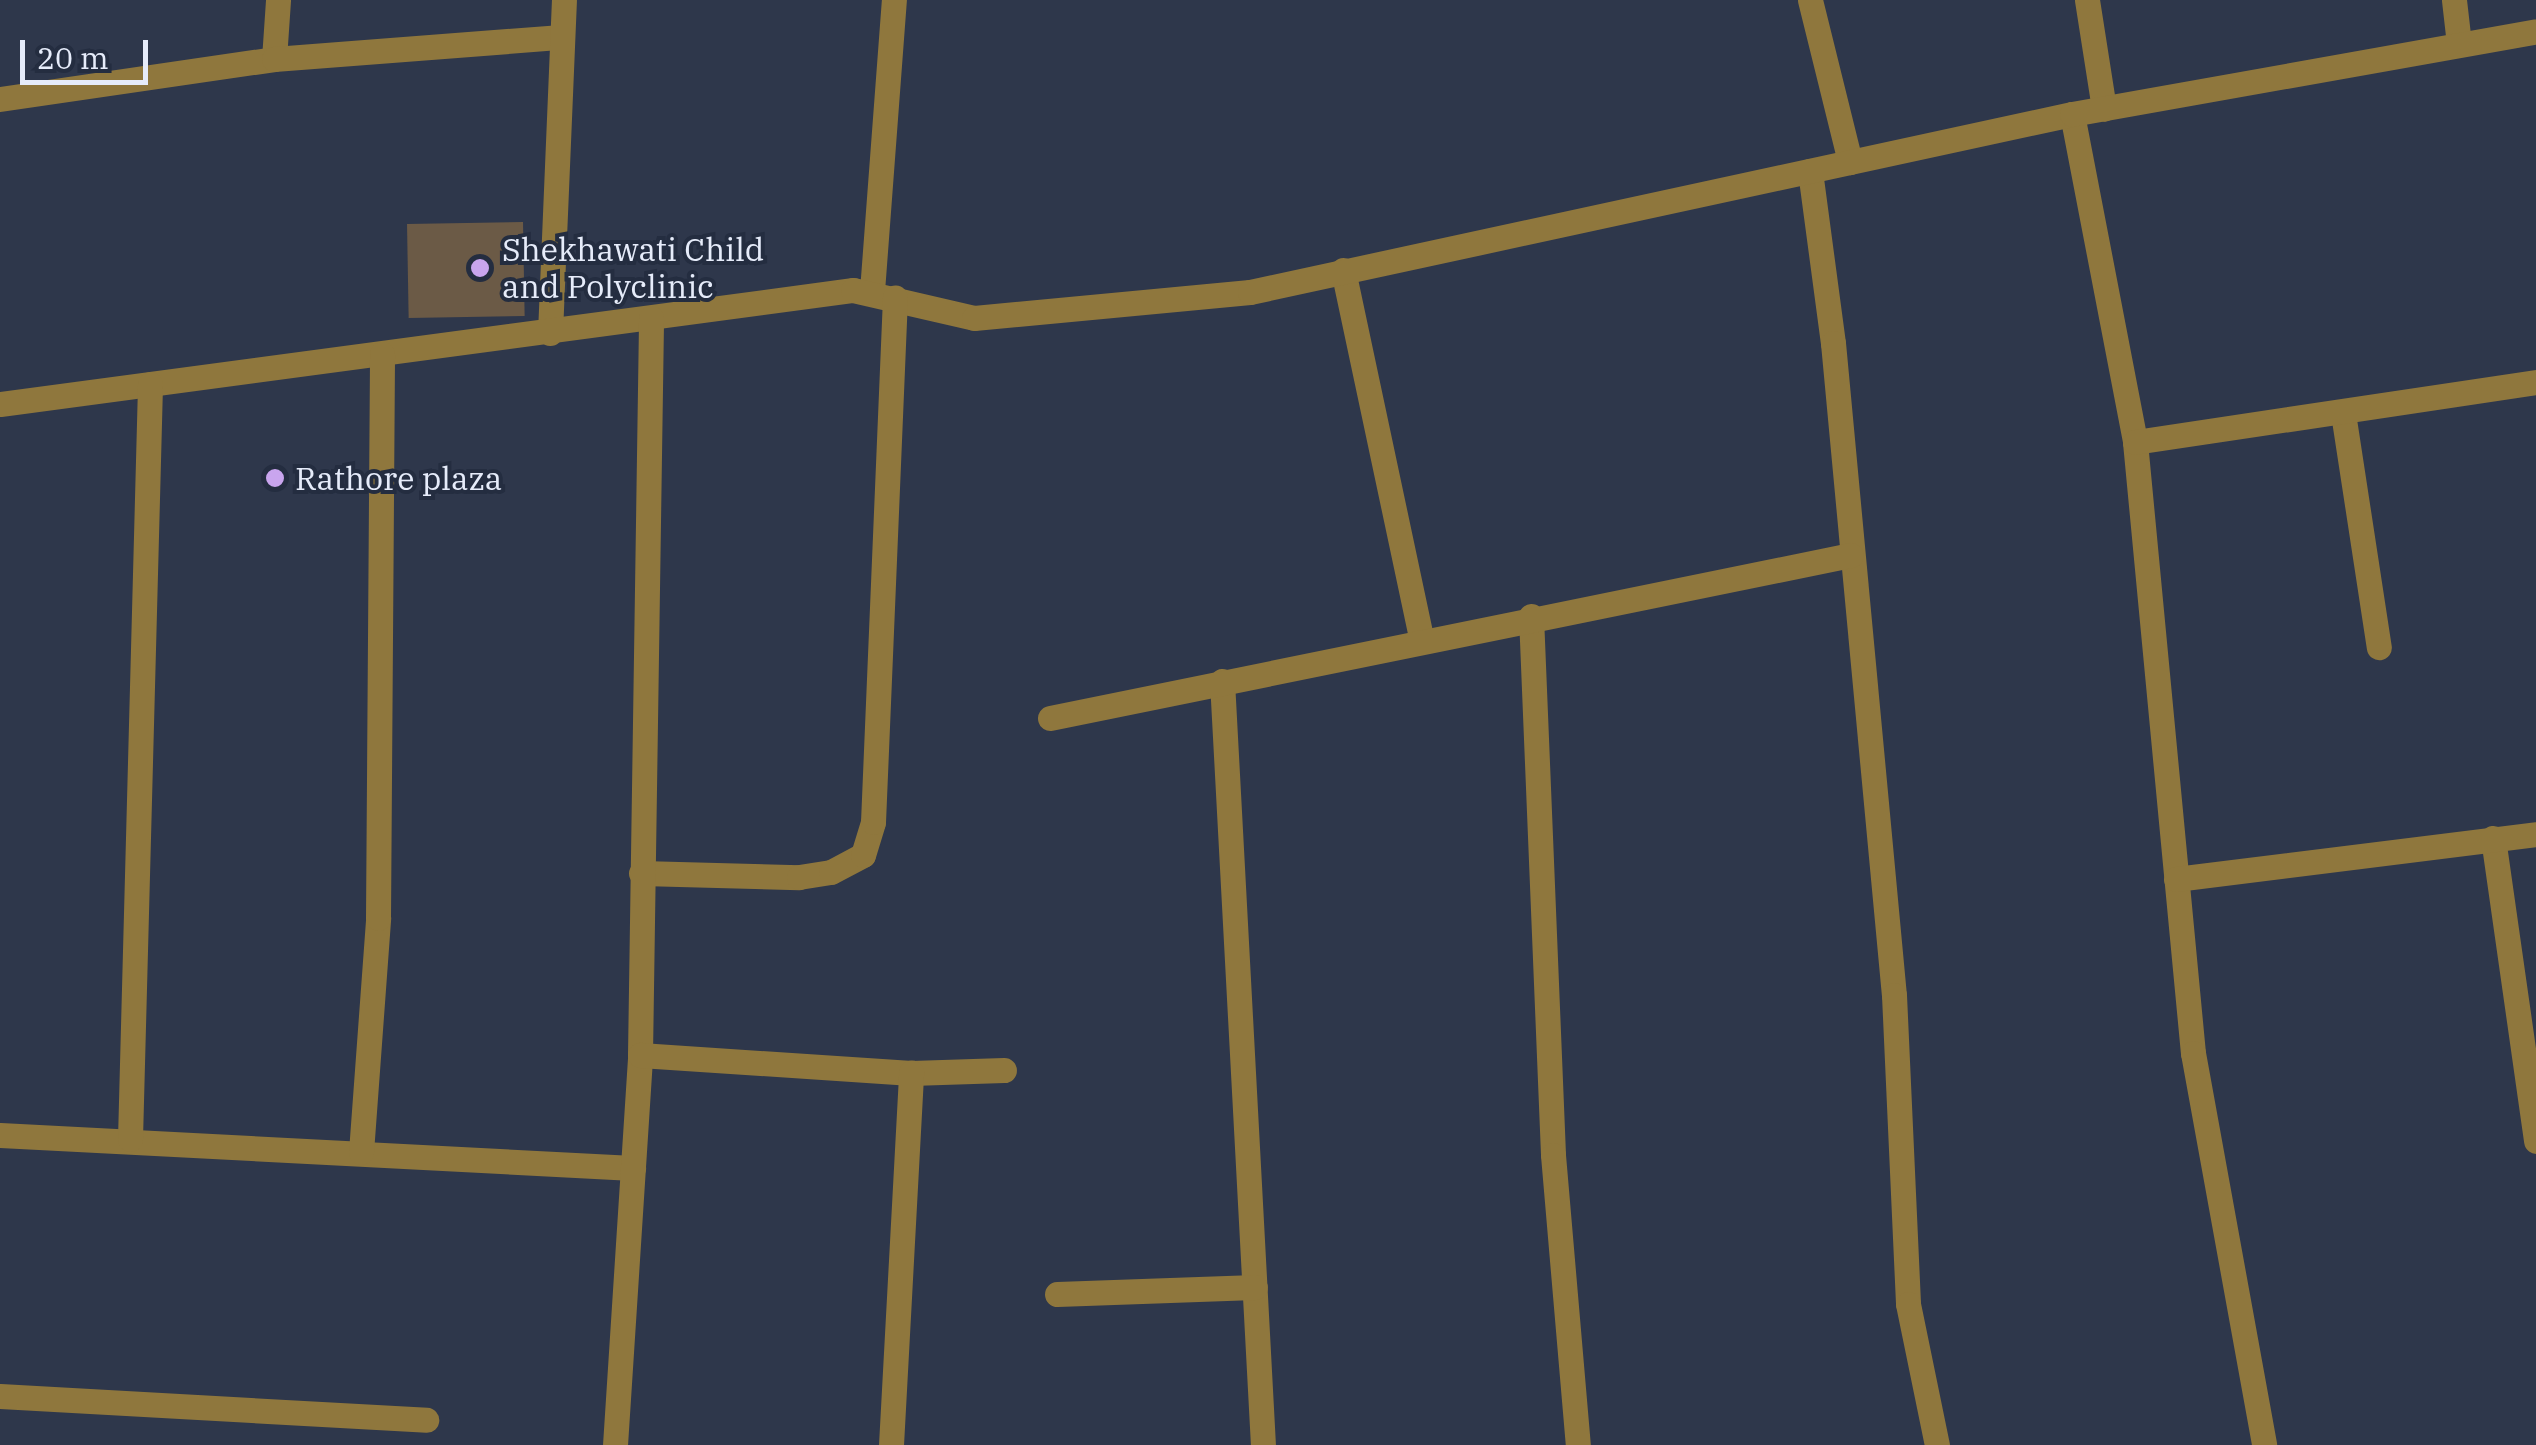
<!DOCTYPE html>
<html>
<head>
<meta charset="utf-8">
<style>
  body { margin:0 }
  #map { position:relative; width:2536px; height:1445px; overflow:hidden; background:#2e374b; font-family:"IBM Plex Serif",serif }
  div>[style] { position:absolute }
  [style*='--x'] { left:calc(var(--x)*1px); top:calc(var(--y)*1px); width:calc(var(--w)*1px); rotate:calc(var(--a)*1deg) }
  .building>* { inset:0; background:#6b5a46; transform-origin:0 0 }
  .minor>* { height:25px; margin:-12.5px; padding:0 12.5px; transform-origin:12.5px; border-radius:12.5px; background:#8f773d }
  .dots>* { width:28px; height:28px; translate:-50% -50%; box-sizing:border-box; border:5px solid #242d40; border-radius:50% }
  span { translate:-50% -50%; white-space:nowrap; text-align:center; line-height:1.15; -webkit-text-stroke:8px #242d40; paint-order:stroke }
  .poi-label { font-size:32px; color:#e6ecfa }
  .left { translate:0 -50%; text-align:left }
  .scale { position:absolute; left:20px; top:40px; width:128px; height:45px; box-sizing:border-box; border:5px solid #e6ecfa; border-top:0; padding-left:12px; font-size:30px; line-height:35px; white-space:nowrap; color:#e6ecfa; -webkit-text-stroke:8px #242d40; paint-order:stroke }
</style>
</head>
<body>
<div id="map">
  <div class="building">
    <div style="left:523px;top:222px;width:94px;height:116px;rotate:89deg"></div>
  </div>
  <div class="minor">
    <div style="--x:1810;--y:0;--w:167;--a:76.1"></div>
    <div style="--x:2087;--y:0;--w:110;--a:81.1"></div>
    <div style="--x:2454;--y:0;--w:44;--a:83.5"></div>
    <div style="--x:274;--y:59;--w:59;--a:-86.1"></div>
    <div style="--x:0;--y:99;--w:277;--a:-8.3"></div>
    <div style="--x:274;--y:59;--w:288;--a:-4.4"></div>
    <div style="--x:2072;--y:114;--w:334;--a:79.1"></div>
    <div style="--x:2135;--y:442;--w:614;--a:84.58"></div>
    <div style="--x:2193;--y:1053;--w:398;--a:79.7"></div>
    <div style="--x:1810;--y:171;--w:174;--a:82.4"></div>
    <div style="--x:1833;--y:343;--w:655;--a:84.66"></div>
    <div style="--x:1894;--y:995;--w:309;--a:87.4"></div>
    <div style="--x:1908;--y:1304;--w:144;--a:78.4"></div>
    <div style="--x:1343;--y:270;--w:376;--a:78"></div>
    <div style="--x:872;--y:291;--w:292;--a:-85.7"></div>
    <div style="--x:550;--y:333;--w:333;--a:-87.6"></div>
    <div style="--x:0;--y:404;--w:861;--a:-7.61"></div>
    <div style="--x:853;--y:290;--w:124;--a:13"></div>
    <div style="--x:974;--y:318;--w:277;--a:-5.4"></div>
    <div style="--x:1250;--y:292;--w:841;--a:-12.22"></div>
    <div style="--x:2072;--y:114;--w:471;--a:-10.1"></div>
    <div style="--x:2343;--y:413;--w:237;--a:81.3"></div>
    <div style="--x:2135;--y:442;--w:405;--a:-8.5"></div>
    <div style="--x:1531;--y:616;--w:539;--a:87.66"></div>
    <div style="--x:1553;--y:1155;--w:291;--a:85.1"></div>
    <div style="--x:1222;--y:681;--w:765;--a:86.93"></div>
    <div style="--x:1050;--y:718;--w:817;--a:-11.5"></div>
    <div style="--x:2493;--y:838;--w:306;--a:81.9"></div>
    <div style="--x:641;--y:873;--w:158;--a:1.5"></div>
    <div style="--x:799;--y:877;--w:32;--a:-9"></div>
    <div style="--x:831;--y:872;--w:36;--a:-28"></div>
    <div style="--x:863;--y:855;--w:34;--a:-73"></div>
    <div style="--x:873;--y:822;--w:525;--a:-87.6"></div>
    <div style="--x:2176;--y:879;--w:363;--a:-7.1"></div>
    <div style="--x:640;--y:1055;--w:737;--a:-89.14"></div>
    <div style="--x:0;--y:1135;--w:634;--a:2.98"></div>
    <div style="--x:130;--y:1139;--w:755;--a:-88.48"></div>
    <div style="--x:361;--y:1152;--w:235;--a:-85.8"></div>
    <div style="--x:378;--y:918;--w:564;--a:-89.59"></div>
    <div style="--x:1057;--y:1294;--w:198;--a:-2"></div>
    <div style="--x:0;--y:1396;--w:427;--a:3.2"></div>
    <div style="--x:615;--y:1445;--w:391;--a:-86.3"></div>
    <div style="--x:640;--y:1055;--w:272;--a:3.8"></div>
    <div style="--x:911;--y:1073;--w:93;--a:-1.8"></div>
    <div style="--x:891;--y:1445;--w:373;--a:-86.9"></div>
  </div>
  <div class="dots">
    <div style="left:480px;top:268px;background:#c9a5ee"></div>
    <div style="left:275px;top:478px;background:#c9a5ee"></div>
  </div>
  <div class="poi-label">
    <span class="left" style="left:502px;top:268px">Shekhawati Child<br>and Polyclinic</span>
    <span class="left" style="left:295px;top:478px">Rathore plaza</span>
  </div>
  <div class="scale">20 m</div>
</div>
</body>
</html>
